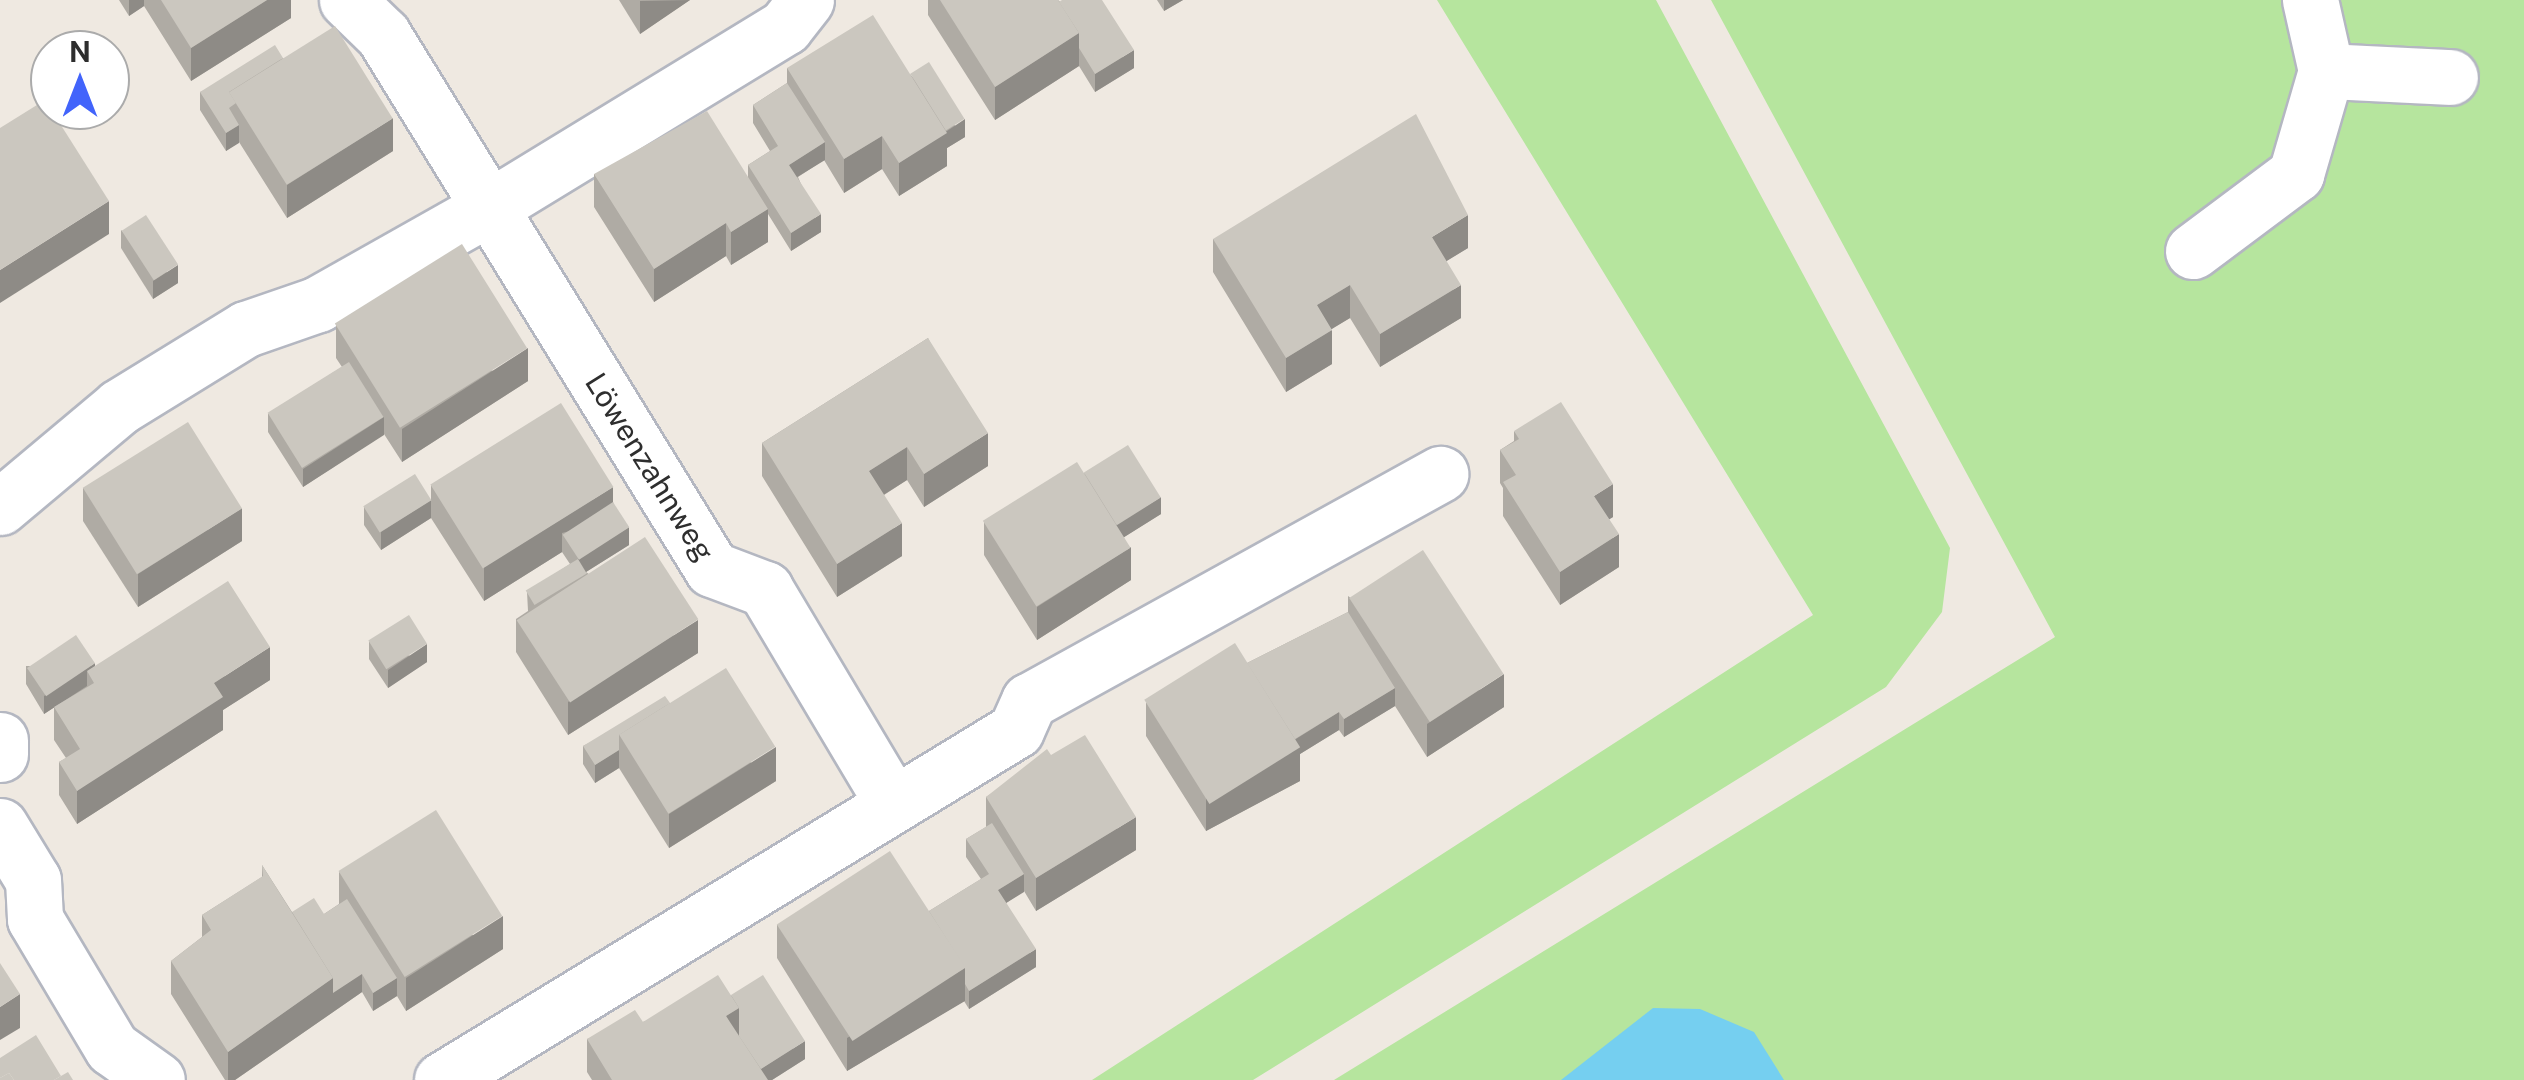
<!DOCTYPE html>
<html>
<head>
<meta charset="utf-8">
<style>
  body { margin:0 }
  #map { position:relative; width:2524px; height:1080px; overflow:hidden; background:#efe9e1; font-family:"Public Sans",sans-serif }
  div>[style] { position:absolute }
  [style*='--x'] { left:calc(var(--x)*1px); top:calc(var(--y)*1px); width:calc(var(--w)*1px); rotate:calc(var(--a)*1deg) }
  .green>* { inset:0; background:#b6e59e }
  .water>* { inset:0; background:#75cff0 }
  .roads { filter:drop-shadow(2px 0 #b4b7c1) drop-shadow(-2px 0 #b4b7c1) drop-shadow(0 2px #b4b7c1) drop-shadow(0 -2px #b4b7c1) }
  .minor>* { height:55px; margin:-27.5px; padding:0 27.5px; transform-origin:27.5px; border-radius:27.5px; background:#fff }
  .wall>* { inset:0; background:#afaba4 }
  .shaded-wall>* { inset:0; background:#8e8b86 }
  .building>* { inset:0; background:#cbc7bf; transform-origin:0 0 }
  span { translate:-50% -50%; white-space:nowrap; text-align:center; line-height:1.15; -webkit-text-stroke:8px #fff; paint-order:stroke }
  .street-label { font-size:30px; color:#2e2e2e }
  .north { position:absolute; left:30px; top:30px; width:100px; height:100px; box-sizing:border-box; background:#fff; border:2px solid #ababab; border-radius:50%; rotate:0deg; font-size:28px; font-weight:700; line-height:40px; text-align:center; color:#2e2e2e }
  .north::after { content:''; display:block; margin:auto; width:35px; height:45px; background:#4264fb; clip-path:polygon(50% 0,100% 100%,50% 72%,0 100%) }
</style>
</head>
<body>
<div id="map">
  <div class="green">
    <div style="clip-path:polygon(1437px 0,1656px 0,1950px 548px,1942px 612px,1886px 687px,1253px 1080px,1092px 1080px,1813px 615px)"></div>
    <div style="clip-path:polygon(1711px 0,2524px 0,2524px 1080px,1334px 1080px,2055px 637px)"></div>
  </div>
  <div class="water">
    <div style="clip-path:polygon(1653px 1008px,1700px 1009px,1754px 1032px,1784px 1080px,1561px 1080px)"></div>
  </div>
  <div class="roads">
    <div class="minor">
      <div style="--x:347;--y:0;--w:50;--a:44.2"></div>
      <div style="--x:383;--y:35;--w:627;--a:58.36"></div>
      <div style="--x:712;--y:569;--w:57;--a:20.7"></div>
      <div style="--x:765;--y:589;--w:250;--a:59.2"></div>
      <div style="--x:2326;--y:71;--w:124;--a:2.8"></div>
      <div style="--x:2193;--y:251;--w:129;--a:-36.8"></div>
      <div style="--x:2296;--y:174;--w:107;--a:-73.8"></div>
      <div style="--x:2326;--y:71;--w:73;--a:-102.7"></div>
      <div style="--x:0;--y:507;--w:155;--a:-40"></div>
      <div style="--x:119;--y:407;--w:149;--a:-31.6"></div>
      <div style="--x:246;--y:329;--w:76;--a:-19.1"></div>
      <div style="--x:318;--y:304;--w:197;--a:-29.4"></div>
      <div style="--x:490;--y:207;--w:346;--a:-31.4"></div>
      <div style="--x:785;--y:27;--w:34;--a:-52"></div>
      <div style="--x:0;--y:740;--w:14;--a:90"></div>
      <div style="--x:0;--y:826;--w:63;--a:58.6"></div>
      <div style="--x:33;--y:880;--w:39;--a:87"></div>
      <div style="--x:35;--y:919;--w:150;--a:59.2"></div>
      <div style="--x:112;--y:1048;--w:55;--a:35.4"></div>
      <div style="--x:442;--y:1080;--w:672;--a:-31.37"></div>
      <div style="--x:1016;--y:730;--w:32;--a:-66"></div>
      <div style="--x:1029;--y:701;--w:470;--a:-28.9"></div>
    </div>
  </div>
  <div class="wall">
    <div style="clip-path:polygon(119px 0,291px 0,291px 18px,191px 81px,144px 6px,129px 16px)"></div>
    <div style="clip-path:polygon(619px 0,690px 0,640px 34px)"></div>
    <div style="clip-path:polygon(928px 0,1058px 0,1134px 68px,1095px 92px,1079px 66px,995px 120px,928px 15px)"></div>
    <div style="clip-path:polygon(1157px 0,1183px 0,1164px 11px)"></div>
    <div style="clip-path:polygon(283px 58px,393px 151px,287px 218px,239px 142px,226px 151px,200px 110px,200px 92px)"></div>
    <div style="clip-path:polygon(787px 68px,910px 74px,965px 137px,947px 148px,947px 166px,899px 196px,882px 169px,844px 193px,824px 160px,798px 177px,821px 232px,791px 251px,768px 214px,768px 242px,731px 265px,726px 256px,654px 302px,594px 207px,594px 174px,748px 177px,748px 165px,770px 151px,753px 123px,753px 105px,787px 83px)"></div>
    <div style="clip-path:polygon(121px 230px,178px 283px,153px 299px,121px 248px)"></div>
    <div style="clip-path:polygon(1213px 239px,1468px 248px,1446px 261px,1461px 318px,1380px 367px,1350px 318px,1331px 329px,1332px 364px,1286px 392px,1213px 272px)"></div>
    <div style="clip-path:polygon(336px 325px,528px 381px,402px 462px,384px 434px,303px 487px,268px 432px,268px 414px,342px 367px,336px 358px)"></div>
    <div style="clip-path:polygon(928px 338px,988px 466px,924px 507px,907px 480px,884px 495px,902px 556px,837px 597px,762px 476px,762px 443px)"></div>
    <div style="clip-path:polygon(1514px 431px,1613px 517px,1609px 519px,1619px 567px,1560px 605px,1503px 516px,1503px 488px,1500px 483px,1500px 450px,1514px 441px)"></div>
    <div style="clip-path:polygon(1084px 473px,1161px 514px,1124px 537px,1131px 580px,1037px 640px,984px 555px,984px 522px)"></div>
    <div style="clip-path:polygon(431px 485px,613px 502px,629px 545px,586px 572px,698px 653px,568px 735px,516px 652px,516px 619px,528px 611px,527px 592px,570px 564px,562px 552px,484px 601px,431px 518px,381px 550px,364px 525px,364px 507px,431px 500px)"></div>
    <div style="clip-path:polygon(83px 488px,242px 541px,138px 607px,83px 521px)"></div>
    <div style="clip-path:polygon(1348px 596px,1504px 707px,1427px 757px,1395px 706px,1344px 737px,1339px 730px,1300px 754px,1300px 781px,1206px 831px,1146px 736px,1146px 703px,1247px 663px,1348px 612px)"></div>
    <div style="clip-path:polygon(369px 641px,427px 662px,388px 688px,369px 659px)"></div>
    <div style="clip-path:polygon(26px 666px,95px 666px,270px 680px,223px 710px,223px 730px,77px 824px,59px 795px,59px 762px,66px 758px,54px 740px,54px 707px,87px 686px,44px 714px,26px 684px)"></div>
    <div style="clip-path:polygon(670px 703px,776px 781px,669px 848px,619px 768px,595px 783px,583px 764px,583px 746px)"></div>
    <div style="clip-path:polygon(1051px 755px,1136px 850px,1036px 911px,1024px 891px,1006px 903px,1036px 967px,969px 1009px,964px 1001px,847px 1071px,777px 958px,777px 925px,929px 911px,981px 879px,966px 857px,966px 839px,986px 827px,986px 797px)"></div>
    <div style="clip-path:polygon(262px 865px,292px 912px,324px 914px,339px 904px,339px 872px,503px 949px,406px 1011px,397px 996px,373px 1011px,362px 992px,235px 1080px,225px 1080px,171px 994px,171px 961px,202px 937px,202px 915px,262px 877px)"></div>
    <div style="clip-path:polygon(731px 995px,805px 1059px,772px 1080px,592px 1080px,587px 1072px,587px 1039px)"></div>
  </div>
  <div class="shaded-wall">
    <div style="clip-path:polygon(129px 0,144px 0,144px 6px,129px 16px)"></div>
    <div style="clip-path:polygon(267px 0,291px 0,291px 18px,191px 81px,191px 48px)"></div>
    <div style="clip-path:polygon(690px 0,640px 34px,640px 1px)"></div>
    <div style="clip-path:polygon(1164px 0,1183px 0,1164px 11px)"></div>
    <div style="clip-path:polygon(1079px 33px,1079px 66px,995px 120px,995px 87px)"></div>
    <div style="clip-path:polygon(1134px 50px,1134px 68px,1095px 92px,1095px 74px)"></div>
    <div style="clip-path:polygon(393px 118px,393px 151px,287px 218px,287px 185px)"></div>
    <div style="clip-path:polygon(965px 119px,965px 137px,947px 148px,947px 166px,899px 196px,899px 163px)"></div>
    <div style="clip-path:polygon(239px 125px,239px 143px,226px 151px,226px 133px)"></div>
    <div style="clip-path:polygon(882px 136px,882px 169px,844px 193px,844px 159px)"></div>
    <div style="clip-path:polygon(825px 142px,825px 160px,789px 182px,789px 165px)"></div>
    <div style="clip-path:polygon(109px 201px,109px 234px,0 303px,0 270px)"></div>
    <div style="clip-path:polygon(768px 209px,768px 242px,731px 265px,731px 232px)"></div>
    <div style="clip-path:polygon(821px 214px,821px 232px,791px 251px,791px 233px)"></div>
    <div style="clip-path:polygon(1468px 215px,1468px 248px,1432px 270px,1432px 237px)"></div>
    <div style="clip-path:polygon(726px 223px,726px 256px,654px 302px,654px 269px)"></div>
    <div style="clip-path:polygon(178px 265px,178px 283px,153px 299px,153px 281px)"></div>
    <div style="clip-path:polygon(1350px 285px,1350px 318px,1317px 338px,1317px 305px)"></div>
    <div style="clip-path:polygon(1461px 285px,1461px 318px,1380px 367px,1380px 334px)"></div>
    <div style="clip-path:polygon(1332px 330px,1332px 364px,1286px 392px,1286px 358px)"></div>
    <div style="clip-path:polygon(528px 348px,528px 381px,402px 462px,402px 429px)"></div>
    <div style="clip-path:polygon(384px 417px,384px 435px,303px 487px,303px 469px)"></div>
    <div style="clip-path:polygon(988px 433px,988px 466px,924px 507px,924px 474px)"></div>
    <div style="clip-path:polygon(907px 447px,907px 480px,869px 504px,869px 471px)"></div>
    <div style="clip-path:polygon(1613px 484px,1613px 517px,1594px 529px,1594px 496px)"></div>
    <div style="clip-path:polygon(613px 487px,613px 520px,562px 533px,562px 552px,484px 601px,484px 567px)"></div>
    <div style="clip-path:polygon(1161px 497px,1161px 514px,1110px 546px,1110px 528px)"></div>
    <div style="clip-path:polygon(431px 500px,431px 518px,381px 550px,381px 532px)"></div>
    <div style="clip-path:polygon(242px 508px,242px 541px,138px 607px,138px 574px)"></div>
    <div style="clip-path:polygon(902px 523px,902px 556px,837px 597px,837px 564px)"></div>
    <div style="clip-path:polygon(629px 527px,629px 545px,578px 577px,578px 559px)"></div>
    <div style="clip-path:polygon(1619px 534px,1619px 567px,1560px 605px,1560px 572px)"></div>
    <div style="clip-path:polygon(1131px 547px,1131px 580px,1037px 640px,1037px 607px)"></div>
    <div style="clip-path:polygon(698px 620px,698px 653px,568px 735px,568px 702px)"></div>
    <div style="clip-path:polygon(427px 644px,427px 662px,388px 688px,388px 670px)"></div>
    <div style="clip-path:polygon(270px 647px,270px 680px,223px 710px,223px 730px,77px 824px,77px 791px,214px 683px)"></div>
    <div style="clip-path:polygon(95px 663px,95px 681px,87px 671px,87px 686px,44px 714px,44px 696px)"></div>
    <div style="clip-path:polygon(1504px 674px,1504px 707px,1427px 757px,1427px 724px)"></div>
    <div style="clip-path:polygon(1395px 688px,1395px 706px,1344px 737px,1344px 719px)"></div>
    <div style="clip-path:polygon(1339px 712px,1339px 730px,1300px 754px,1300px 781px,1206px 831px,1206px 798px,1288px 744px)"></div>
    <div style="clip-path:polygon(776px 747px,776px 781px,669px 848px,669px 814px)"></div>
    <div style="clip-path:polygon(619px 750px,619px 768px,595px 783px,595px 765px)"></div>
    <div style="clip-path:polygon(1136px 817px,1136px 850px,1036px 911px,1036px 878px)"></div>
    <div style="clip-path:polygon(1024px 874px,1024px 892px,998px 908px,998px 890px)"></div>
    <div style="clip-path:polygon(503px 916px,503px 949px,406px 1011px,406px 978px)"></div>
    <div style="clip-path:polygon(1036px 949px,1036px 967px,969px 1009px,969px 991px)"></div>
    <div style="clip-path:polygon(965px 968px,965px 1001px,847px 1071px,847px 1038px)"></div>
    <div style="clip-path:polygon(362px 974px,362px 992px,235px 1080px,228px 1080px,228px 1052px,333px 978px)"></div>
    <div style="clip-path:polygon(397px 978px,397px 996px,373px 1011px,373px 993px)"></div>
    <div style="clip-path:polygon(20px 994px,20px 1028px,0 1040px,0 1007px)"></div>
    <div style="clip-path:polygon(739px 1008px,739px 1041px,726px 1016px)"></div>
    <div style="clip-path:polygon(805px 1041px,805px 1059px,772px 1080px,754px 1080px,754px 1073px)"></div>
  </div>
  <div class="building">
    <div style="clip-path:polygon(161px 0,267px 0,191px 48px)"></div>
    <div style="clip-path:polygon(940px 0,1058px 0,1079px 33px,995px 87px)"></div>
    <div style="clip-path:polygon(1062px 0,1102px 0,1134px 50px,1095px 74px,1079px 48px,1079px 33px,1059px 2px)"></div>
    <div style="clip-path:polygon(873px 15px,947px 133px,899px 163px,882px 136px,844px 159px,787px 68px)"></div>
    <div style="left:335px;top:26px;width:109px;height:125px;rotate:58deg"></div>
    <div style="clip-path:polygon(275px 45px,283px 58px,229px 92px,236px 103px,229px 108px,239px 125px,226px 133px,200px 92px)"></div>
    <div style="left:929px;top:62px;width:67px;height:22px;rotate:58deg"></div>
    <div style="clip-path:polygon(787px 83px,825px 142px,789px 165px,821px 214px,791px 233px,748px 165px,778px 146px,753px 105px)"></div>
    <div style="clip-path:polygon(45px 100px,109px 201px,0 270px,0 128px)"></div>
    <div style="clip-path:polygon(707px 111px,768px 209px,731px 232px,726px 223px,654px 269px,594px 174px)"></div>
    <div style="clip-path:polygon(1416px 114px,1468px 215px,1432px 237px,1461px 285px,1380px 334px,1350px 285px,1317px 305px,1332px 330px,1286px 358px,1213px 239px)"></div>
    <div style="left:146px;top:215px;width:59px;height:29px;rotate:57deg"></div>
    <div style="left:462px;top:244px;width:123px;height:150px;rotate:58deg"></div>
    <div style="clip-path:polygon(928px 338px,988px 433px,924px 474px,907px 447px,869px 471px,902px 523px,837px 564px,762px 443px)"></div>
    <div style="left:349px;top:362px;width:65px;height:96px;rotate:58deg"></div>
    <div style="clip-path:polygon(1561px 402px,1613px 484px,1594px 496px,1619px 534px,1560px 572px,1503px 482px,1516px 475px,1500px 450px,1519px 439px,1514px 431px)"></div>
    <div style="left:561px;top:403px;width:99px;height:154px;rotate:58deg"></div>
    <div style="left:188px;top:422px;width:102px;height:124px;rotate:58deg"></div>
    <div style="left:1128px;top:445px;width:62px;height:52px;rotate:58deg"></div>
    <div style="left:1077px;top:462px;width:101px;height:111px;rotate:58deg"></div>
    <div style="left:415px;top:474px;width:31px;height:61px;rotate:58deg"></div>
    <div style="left:613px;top:502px;width:30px;height:60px;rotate:57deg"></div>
    <div style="left:645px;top:537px;width:98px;height:153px;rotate:57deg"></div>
    <div style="left:1423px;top:550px;width:148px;height:88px;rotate:57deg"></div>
    <div style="left:578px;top:559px;width:17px;height:61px;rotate:59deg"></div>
    <div style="clip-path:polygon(228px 581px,270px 647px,214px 683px,223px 697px,77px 791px,59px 762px,80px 749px,54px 707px,94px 683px,87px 671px)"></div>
    <div style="clip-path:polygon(1348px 612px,1395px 688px,1344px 719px,1339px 712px,1295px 739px,1247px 663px)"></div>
    <div style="left:409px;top:615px;width:34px;height:48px;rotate:58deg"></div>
    <div style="left:76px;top:635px;width:34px;height:59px;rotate:56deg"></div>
    <div style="left:1235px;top:643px;width:123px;height:107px;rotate:58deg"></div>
    <div style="left:726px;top:668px;width:93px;height:126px;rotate:58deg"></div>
    <div style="clip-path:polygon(665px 696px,670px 703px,619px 735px,619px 750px,595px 765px,583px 746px)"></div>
    <div style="clip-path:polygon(1085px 735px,1136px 817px,1036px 878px,986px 797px,1047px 749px,1051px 755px)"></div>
    <div style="left:436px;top:810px;width:125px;height:115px;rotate:58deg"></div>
    <div style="clip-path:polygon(992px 823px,1024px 874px,998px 890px,1036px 949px,969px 991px,965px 984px,965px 968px,929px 911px,989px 874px,966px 839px)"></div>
    <div style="left:890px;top:851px;width:139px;height:135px;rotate:57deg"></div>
    <div style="clip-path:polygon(262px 865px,333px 978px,228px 1052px,171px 961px,211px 930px,202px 915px,263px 876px)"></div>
    <div style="clip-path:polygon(314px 898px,324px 914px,347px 899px,397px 978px,373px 993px,362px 974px,333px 993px,333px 978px,292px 912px)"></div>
    <div style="clip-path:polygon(0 963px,20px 994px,0 1007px)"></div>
    <div style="clip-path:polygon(718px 975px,739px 1008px,726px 1016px,768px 1080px,612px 1080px,587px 1039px,635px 1010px,643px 1022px)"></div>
    <div style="clip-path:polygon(763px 975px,805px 1041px,761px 1069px,739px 1036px,739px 1008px,731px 995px)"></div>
    <div style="clip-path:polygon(36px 1035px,61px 1076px,54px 1080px,14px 1080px,9px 1073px,0 1078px,0 1058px)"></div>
    <div style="clip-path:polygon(68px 1072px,73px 1080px,54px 1080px)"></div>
    <div style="clip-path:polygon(9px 1073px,14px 1080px,0 1080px,0 1078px)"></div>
  </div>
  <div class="street-label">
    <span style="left:650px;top:467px;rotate:58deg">Löwenzahnweg</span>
  </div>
  <div class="north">N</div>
</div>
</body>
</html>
